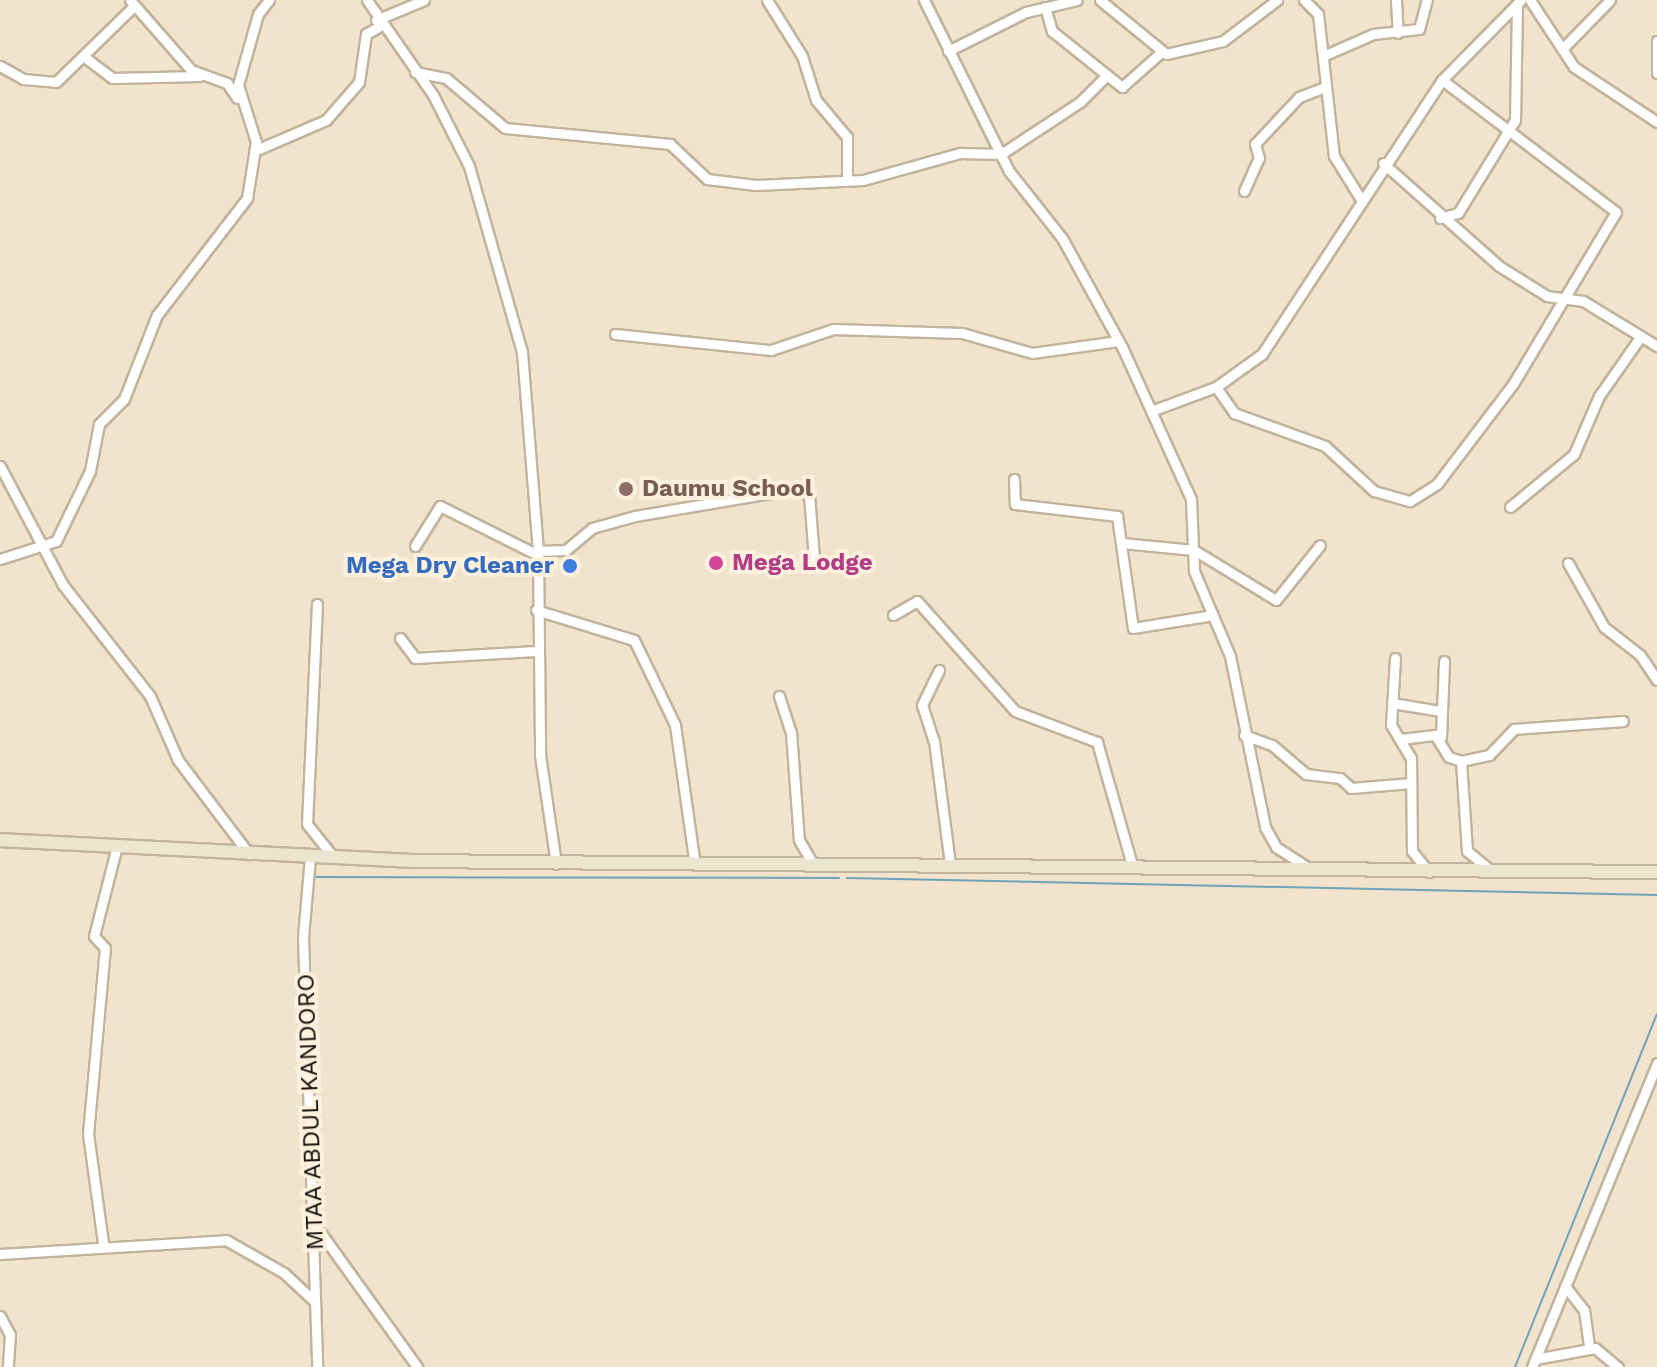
<!DOCTYPE html>
<html>
<head>
<meta charset="utf-8">
<style>
  body { margin:0 }
  #map { position:relative; width:1657px; height:1367px; overflow:hidden; background:#f2e3cc; font-family:"Work Sans",sans-serif }
  div>[style] { position:absolute }
  [style*='--x'] { left:calc(var(--x)*1px); top:calc(var(--y)*1px); width:calc(var(--w)*1px); rotate:calc(var(--a)*1deg) }
  .stream>* { height:2px; margin:-1px; padding:0 1px; transform-origin:1px; border-radius:1px; background:#6fa4b5 }
  .roads { filter:drop-shadow(2px 0 #c2b39d) drop-shadow(-2px 0 #c2b39d) drop-shadow(0 2px #c2b39d) drop-shadow(0 -2px #c2b39d) }
  .street>* { height:9px; margin:-4.5px; padding:0 4.5px; transform-origin:4.5px; border-radius:4.5px; background:#fff }
  .secondary>* { height:12px; margin:-6px; padding:0 6px; transform-origin:6px; border-radius:6px; background:#ece6d0 }
  .dots>* { width:22px; height:22px; translate:-50% -50%; box-sizing:border-box; border:4px solid #fdf1de; border-radius:50% }
  span { translate:-50% -50%; white-space:nowrap; text-align:center; line-height:1.15; -webkit-text-stroke:8px #fdf1de; paint-order:stroke }
  .education-label { font-size:24px; color:#785e54; font-weight:700 }
  .left { translate:0 -50%; text-align:left }
  .hotel-label { font-size:24px; color:#b23c85; font-weight:700 }
  .shop-label { font-size:24px; color:#366cbe; font-weight:700 }
  .right { translate:-100% -50%; text-align:right }
  .street-label { font-size:24px; color:#100b05 }
</style>
</head>
<body>
<div id="map">
  <div class="stream">
    <div style="--x:312;--y:877;--w:527;--a:0.11"></div>
    <div style="--x:847;--y:878;--w:810;--a:1.2"></div>
    <div style="--x:1515;--y:1367;--w:380;--a:-68.1"></div>
  </div>
  <div class="roads">
    <div class="street">
      <div style="--x:130;--y:0;--w:93;--a:48.9"></div>
      <div style="--x:191;--y:70;--w:38;--a:20"></div>
      <div style="--x:227;--y:83;--w:18;--a:56"></div>
      <div style="--x:367;--y:0;--w:116;--a:55.2"></div>
      <div style="--x:433;--y:95;--w:80;--a:63.1"></div>
      <div style="--x:469;--y:166;--w:193;--a:74.1"></div>
      <div style="--x:522;--y:352;--w:200;--a:85.4"></div>
      <div style="--x:538;--y:551;--w:204;--a:89.4"></div>
      <div style="--x:540;--y:755;--w:110;--a:81.6"></div>
      <div style="--x:767;--y:0;--w:66;--a:58"></div>
      <div style="--x:802;--y:56;--w:46;--a:72.3"></div>
      <div style="--x:816;--y:100;--w:48;--a:50"></div>
      <div style="--x:847;--y:137;--w:42;--a:90"></div>
      <div style="--x:924;--y:0;--w:191;--a:63.6"></div>
      <div style="--x:1009;--y:171;--w:85;--a:51.7"></div>
      <div style="--x:1062;--y:238;--w:127;--a:61.2"></div>
      <div style="--x:1123;--y:349;--w:165;--a:65.6"></div>
      <div style="--x:1191;--y:499;--w:72;--a:87.6"></div>
      <div style="--x:1194;--y:571;--w:92;--a:67"></div>
      <div style="--x:1230;--y:656;--w:175;--a:78.4"></div>
      <div style="--x:1265;--y:827;--w:23;--a:61"></div>
      <div style="--x:1276;--y:847;--w:35;--a:33"></div>
      <div style="--x:1100;--y:0;--w:85;--a:39.3"></div>
      <div style="--x:1166;--y:54;--w:58;--a:-12.8"></div>
      <div style="--x:1223;--y:41;--w:68;--a:-37.2"></div>
      <div style="--x:1304;--y:0;--w:20;--a:45"></div>
      <div style="--x:1318;--y:14;--w:143;--a:83.6"></div>
      <div style="--x:1334;--y:156;--w:49;--a:58.2"></div>
      <div style="--x:1396;--y:0;--w:33;--a:87"></div>
      <div style="--x:1530;--y:0;--w:80;--a:56.7"></div>
      <div style="--x:1574;--y:67;--w:100;--a:33.5"></div>
      <div style="--x:1045;--y:7;--w:25;--a:74"></div>
      <div style="--x:1052;--y:31;--w:90;--a:38.7"></div>
      <div style="--x:1122;--y:87;--w:50;--a:-41.7"></div>
      <div style="--x:376;--y:20;--w:52;--a:-22.6"></div>
      <div style="--x:1657;--y:41;--w:32;--a:90"></div>
      <div style="--x:1563;--y:48;--w:67;--a:-45.6"></div>
      <div style="--x:948;--y:51;--w:87;--a:-26.6"></div>
      <div style="--x:1026;--y:12;--w:52;--a:-13.2"></div>
      <div style="--x:1323;--y:56;--w:55;--a:-23.7"></div>
      <div style="--x:1373;--y:34;--w:46;--a:-6.2"></div>
      <div style="--x:1419;--y:29;--w:30;--a:-75"></div>
      <div style="--x:87;--y:59;--w:31;--a:37"></div>
      <div style="--x:112;--y:78;--w:87;--a:-1.3"></div>
      <div style="--x:0;--y:66;--w:26;--a:29"></div>
      <div style="--x:23;--y:79;--w:33;--a:5"></div>
      <div style="--x:56;--y:82;--w:109;--a:-44.3"></div>
      <div style="--x:415;--y:72;--w:32;--a:11"></div>
      <div style="--x:446;--y:78;--w:77;--a:40.3"></div>
      <div style="--x:505;--y:128;--w:166;--a:5.5"></div>
      <div style="--x:670;--y:144;--w:51;--a:43.4"></div>
      <div style="--x:707;--y:179;--w:49;--a:7"></div>
      <div style="--x:756;--y:185;--w:107;--a:-2.7"></div>
      <div style="--x:863;--y:180;--w:101;--a:-15.6"></div>
      <div style="--x:960;--y:153;--w:41;--a:1.4"></div>
      <div style="--x:1001;--y:154;--w:95;--a:-33.4"></div>
      <div style="--x:1080;--y:102;--w:38;--a:-45"></div>
      <div style="--x:254;--y:151;--w:78;--a:-23.3"></div>
      <div style="--x:326;--y:120;--w:50;--a:-49"></div>
      <div style="--x:359;--y:82;--w:49;--a:-81.7"></div>
      <div style="--x:366;--y:34;--w:16;--a:-30"></div>
      <div style="--x:1383;--y:163;--w:155;--a:41.6"></div>
      <div style="--x:1499;--y:266;--w:57;--a:32"></div>
      <div style="--x:1547;--y:296;--w:36;--a:8"></div>
      <div style="--x:1583;--y:301;--w:87;--a:31.3"></div>
      <div style="--x:1244;--y:191;--w:36;--a:-66"></div>
      <div style="--x:1259;--y:158;--w:15;--a:-106"></div>
      <div style="--x:1255;--y:144;--w:64;--a:-46.9"></div>
      <div style="--x:1299;--y:97;--w:28;--a:-21"></div>
      <div style="--x:1440;--y:218;--w:19;--a:-16"></div>
      <div style="--x:1458;--y:213;--w:109;--a:-58.5"></div>
      <div style="--x:1515;--y:120;--w:115;--a:-89"></div>
      <div style="--x:615;--y:334;--w:157;--a:5.9"></div>
      <div style="--x:771;--y:350;--w:65;--a:-18.7"></div>
      <div style="--x:833;--y:329;--w:129;--a:1.8"></div>
      <div style="--x:962;--y:333;--w:73;--a:15.9"></div>
      <div style="--x:1032;--y:353;--w:87;--a:-7.9"></div>
      <div style="--x:1216;--y:387;--w:32;--a:55"></div>
      <div style="--x:1234;--y:413;--w:97;--a:19.9"></div>
      <div style="--x:1325;--y:446;--w:67;--a:42.6"></div>
      <div style="--x:1374;--y:491;--w:37;--a:16"></div>
      <div style="--x:1410;--y:501;--w:32;--a:-32"></div>
      <div style="--x:1437;--y:484;--w:126;--a:-52.8"></div>
      <div style="--x:1513;--y:384;--w:200;--a:-59.1"></div>
      <div style="--x:1616;--y:212;--w:218;--a:-142.8"></div>
      <div style="--x:1151;--y:411;--w:69;--a:-20.3"></div>
      <div style="--x:1216;--y:387;--w:57;--a:-35.7"></div>
      <div style="--x:1262;--y:354;--w:328;--a:-56.7"></div>
      <div style="--x:1442;--y:80;--w:112;--a:-45.4"></div>
      <div style="--x:0;--y:466;--w:135;--a:62.1"></div>
      <div style="--x:63;--y:585;--w:141;--a:51.9"></div>
      <div style="--x:150;--y:696;--w:70;--a:66.4"></div>
      <div style="--x:178;--y:760;--w:118;--a:52.9"></div>
      <div style="--x:1014;--y:479;--w:25;--a:88"></div>
      <div style="--x:1015;--y:504;--w:103;--a:6.7"></div>
      <div style="--x:1117;--y:516;--w:113;--a:81.9"></div>
      <div style="--x:1133;--y:628;--w:81;--a:-9.2"></div>
      <div style="--x:1510;--y:507;--w:83;--a:-39.6"></div>
      <div style="--x:1574;--y:454;--w:63;--a:-66.7"></div>
      <div style="--x:1599;--y:396;--w:73;--a:-55"></div>
      <div style="--x:1122;--y:543;--w:72;--a:5.6"></div>
      <div style="--x:1194;--y:550;--w:96;--a:31.4"></div>
      <div style="--x:1276;--y:600;--w:70;--a:-51.3"></div>
      <div style="--x:415;--y:546;--w:47;--a:-58"></div>
      <div style="--x:440;--y:506;--w:110;--a:26.6"></div>
      <div style="--x:538;--y:551;--w:28;--a:-2"></div>
      <div style="--x:566;--y:550;--w:34;--a:-40"></div>
      <div style="--x:592;--y:528;--w:45;--a:-15.6"></div>
      <div style="--x:635;--y:516;--w:161;--a:-9.6"></div>
      <div style="--x:794;--y:489;--w:16;--a:22"></div>
      <div style="--x:809;--y:495;--w:64;--a:85.5"></div>
      <div style="--x:0;--y:559;--w:59;--a:-17.8"></div>
      <div style="--x:56;--y:541;--w:78;--a:-64.1"></div>
      <div style="--x:90;--y:471;--w:48;--a:-79.2"></div>
      <div style="--x:99;--y:424;--w:35;--a:-45"></div>
      <div style="--x:124;--y:399;--w:90;--a:-68.6"></div>
      <div style="--x:157;--y:315;--w:148;--a:-52.4"></div>
      <div style="--x:247;--y:198;--w:57;--a:-80.9"></div>
      <div style="--x:256;--y:142;--w:60;--a:-107.5"></div>
      <div style="--x:238;--y:85;--w:74;--a:-74.3"></div>
      <div style="--x:258;--y:14;--w:18;--a:-52"></div>
      <div style="--x:1568;--y:563;--w:73;--a:60.6"></div>
      <div style="--x:1604;--y:627;--w:46;--a:37.9"></div>
      <div style="--x:1640;--y:655;--w:30;--a:56"></div>
      <div style="--x:317;--y:604;--w:220;--a:92.6"></div>
      <div style="--x:307;--y:824;--w:43;--a:51.5"></div>
      <div style="--x:536;--y:610;--w:102;--a:17"></div>
      <div style="--x:634;--y:640;--w:94;--a:64.2"></div>
      <div style="--x:675;--y:725;--w:134;--a:81.9"></div>
      <div style="--x:893;--y:615;--w:28;--a:-30"></div>
      <div style="--x:917;--y:601;--w:147;--a:48.3"></div>
      <div style="--x:1015;--y:711;--w:88;--a:20.7"></div>
      <div style="--x:1097;--y:742;--w:128;--a:74.1"></div>
      <div style="--x:400;--y:638;--w:25;--a:53"></div>
      <div style="--x:415;--y:658;--w:121;--a:-3.3"></div>
      <div style="--x:1395;--y:658;--w:67;--a:93.4"></div>
      <div style="--x:1391;--y:725;--w:39;--a:59"></div>
      <div style="--x:1411;--y:758;--w:93;--a:89.4"></div>
      <div style="--x:1412;--y:851;--w:27;--a:51"></div>
      <div style="--x:939;--y:670;--w:39;--a:116"></div>
      <div style="--x:922;--y:705;--w:38;--a:72"></div>
      <div style="--x:934;--y:741;--w:124;--a:82.6"></div>
      <div style="--x:779;--y:696;--w:38;--a:72"></div>
      <div style="--x:791;--y:732;--w:108;--a:85.8"></div>
      <div style="--x:799;--y:840;--w:24;--a:60"></div>
      <div style="--x:1392;--y:703;--w:50;--a:9.3"></div>
      <div style="--x:1244;--y:735;--w:30;--a:20"></div>
      <div style="--x:1272;--y:745;--w:45;--a:40.5"></div>
      <div style="--x:1306;--y:774;--w:34;--a:7"></div>
      <div style="--x:1340;--y:778;--w:15;--a:42"></div>
      <div style="--x:1351;--y:788;--w:60;--a:-4.8"></div>
      <div style="--x:1441;--y:737;--w:76;--a:-87.7"></div>
      <div style="--x:1401;--y:739;--w:34;--a:-7"></div>
      <div style="--x:1435;--y:735;--w:26;--a:58"></div>
      <div style="--x:1449;--y:757;--w:13;--a:18"></div>
      <div style="--x:1461;--y:761;--w:29;--a:-12"></div>
      <div style="--x:1489;--y:755;--w:36;--a:-46"></div>
      <div style="--x:1514;--y:729;--w:109;--a:-4.2"></div>
      <div style="--x:1461;--y:761;--w:90;--a:86.2"></div>
      <div style="--x:1467;--y:851;--w:32;--a:39"></div>
      <div style="--x:310;--y:857;--w:80;--a:95"></div>
      <div style="--x:303;--y:937;--w:430;--a:88.1"></div>
      <div style="--x:318;--y:1229;--w:170;--a:54.3"></div>
      <div style="--x:103;--y:1243;--w:110;--a:-97.8"></div>
      <div style="--x:88;--y:1134;--w:187;--a:-84.8"></div>
      <div style="--x:105;--y:948;--w:16;--a:-133"></div>
      <div style="--x:94;--y:936;--w:89;--a:-75.7"></div>
      <div style="--x:0;--y:1254;--w:226;--a:-3.5"></div>
      <div style="--x:226;--y:1240;--w:67;--a:29.6"></div>
      <div style="--x:284;--y:1273;--w:40;--a:43"></div>
      <div style="--x:1565;--y:1286;--w:31;--a:52"></div>
      <div style="--x:1584;--y:1310;--w:37;--a:82"></div>
      <div style="--x:0;--y:1316;--w:21;--a:62"></div>
      <div style="--x:10;--y:1335;--w:32;--a:94"></div>
      <div style="--x:1535;--y:1359;--w:61;--a:-10.4"></div>
      <div style="--x:1595;--y:1348;--w:30;--a:40"></div>
      <div style="--x:1532;--y:1367;--w:329;--a:-67.6"></div>
    </div>
    <div class="secondary">
      <div style="--x:0;--y:840;--w:413;--a:2.9"></div>
      <div style="--x:412;--y:861;--w:1245;--a:0.51"></div>
    </div>
  </div>
  <div class="dots">
    <div style="left:626px;top:489px;background:#8d6e63"></div>
    <div style="left:716px;top:563px;background:#d1479c"></div>
    <div style="left:570px;top:566px;background:#3f7fe0"></div>
  </div>
  <div class="education-label">
    <span class="left" style="left:642px;top:489px">Daumu School</span>
  </div>
  <div class="hotel-label">
    <span class="left" style="left:732px;top:563px">Mega Lodge</span>
  </div>
  <div class="shop-label">
    <span class="right" style="left:554px;top:566px">Mega Dry Cleaner</span>
  </div>
  <div class="street-label">
    <span style="left:311px;top:1112px;rotate:-92deg">MTAA ABDUL KANDORO</span>
  </div>
</div>
</body>
</html>
